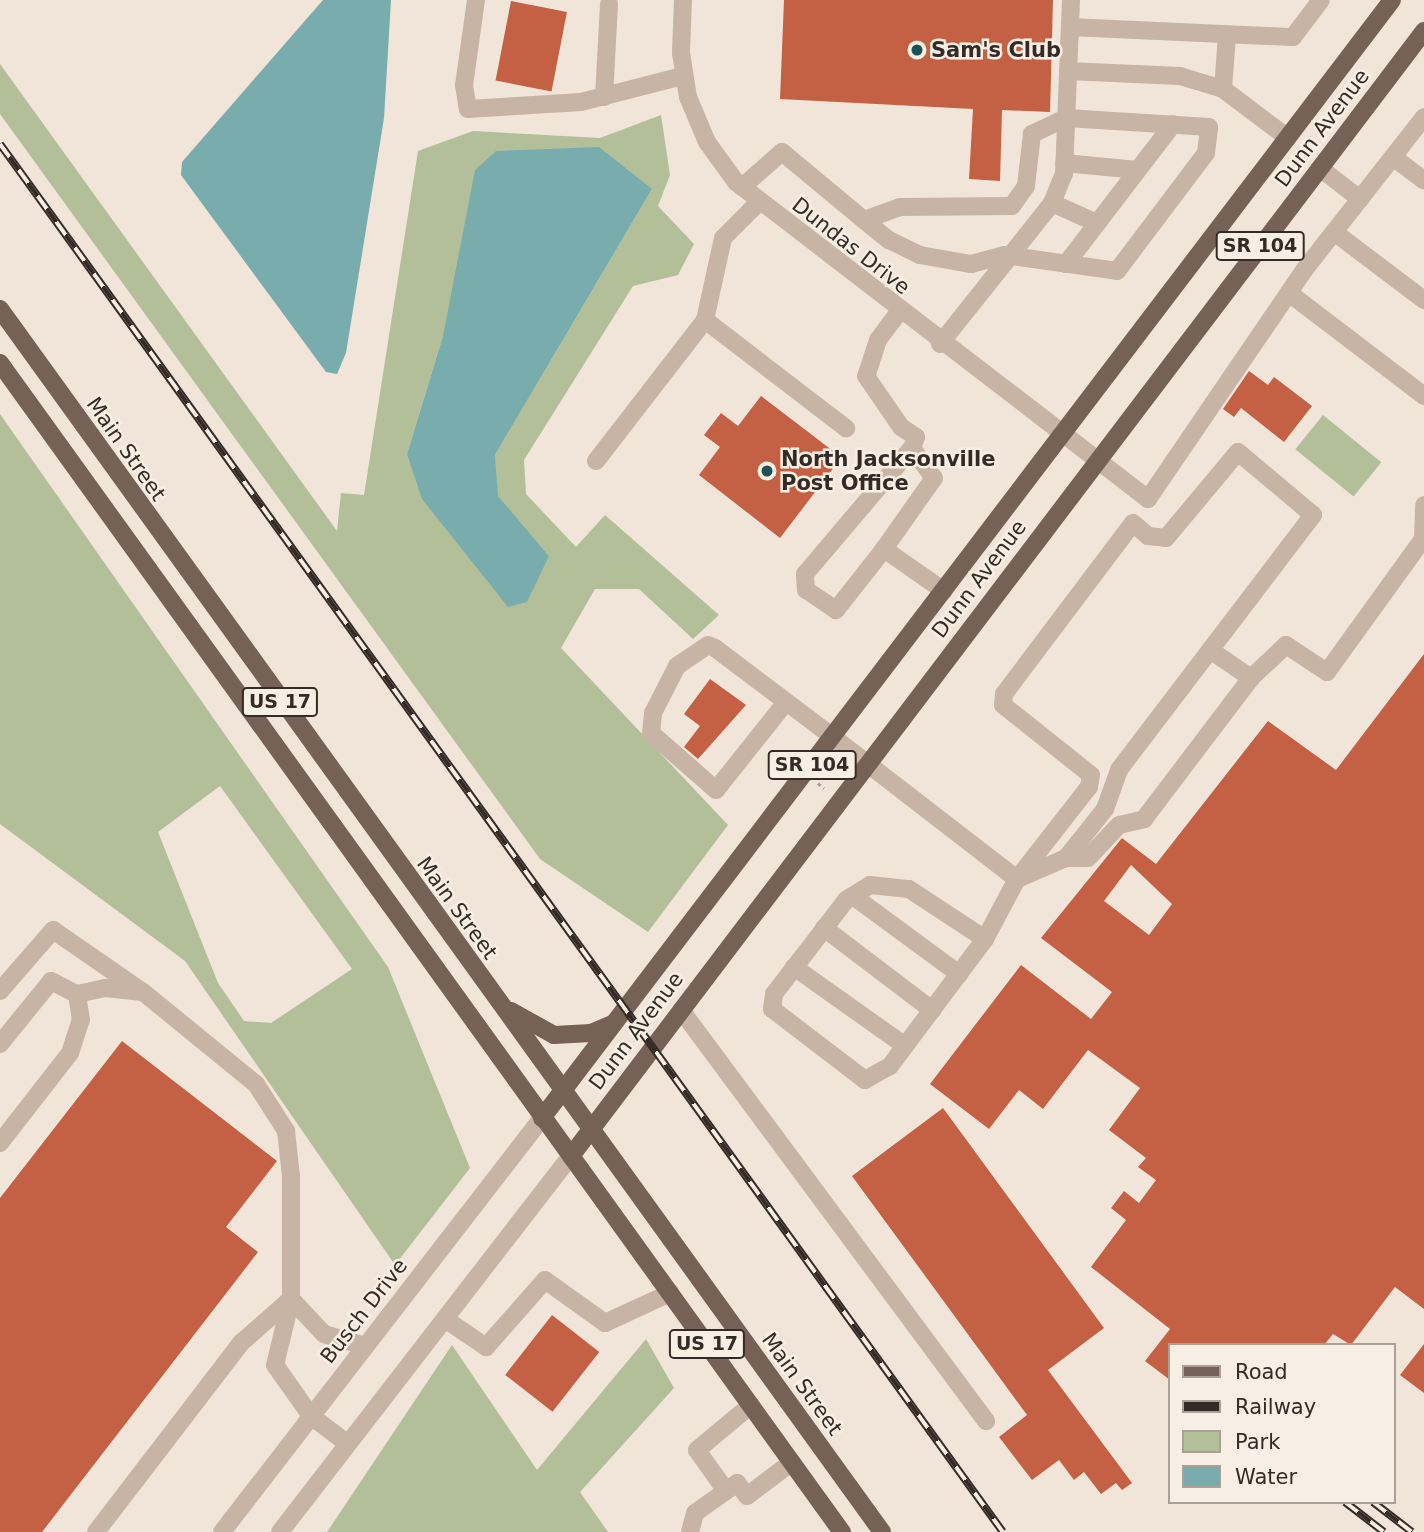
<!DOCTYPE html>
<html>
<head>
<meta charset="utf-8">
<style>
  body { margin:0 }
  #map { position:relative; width:1424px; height:1532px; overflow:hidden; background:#f0e5d8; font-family:"DejaVu Sans",sans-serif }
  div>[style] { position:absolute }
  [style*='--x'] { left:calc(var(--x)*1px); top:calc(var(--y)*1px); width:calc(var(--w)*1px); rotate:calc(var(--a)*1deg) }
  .green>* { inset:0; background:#b3bf99; transform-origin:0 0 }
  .water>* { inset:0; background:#78acad }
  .building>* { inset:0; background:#c46043; transform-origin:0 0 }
  .path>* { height:2.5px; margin-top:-1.25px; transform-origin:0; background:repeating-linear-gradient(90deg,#b49e8f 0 3.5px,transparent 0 7px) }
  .minor>* { height:18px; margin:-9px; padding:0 9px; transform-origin:9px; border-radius:9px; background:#c8b4a5 }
  .major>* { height:18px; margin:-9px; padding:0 9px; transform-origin:9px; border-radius:9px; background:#766157 }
  .rail>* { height:8px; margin-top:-4px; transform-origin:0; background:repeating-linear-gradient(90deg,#f8efe4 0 16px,#342a26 0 32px); box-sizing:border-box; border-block:2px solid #342a26 }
  .dots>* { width:19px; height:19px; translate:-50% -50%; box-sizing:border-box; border:4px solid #f8efe4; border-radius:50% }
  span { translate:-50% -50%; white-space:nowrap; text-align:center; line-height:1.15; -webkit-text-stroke:5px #f8efe4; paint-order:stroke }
  .shield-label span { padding:2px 5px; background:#f8efe4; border:2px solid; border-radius:5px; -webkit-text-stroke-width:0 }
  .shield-label { font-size:19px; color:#342a26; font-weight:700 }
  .poi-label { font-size:21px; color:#342a26; font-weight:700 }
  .left { translate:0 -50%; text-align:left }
  .street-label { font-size:21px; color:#342a26 }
  .legend { position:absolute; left:1168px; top:1343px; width:228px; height:161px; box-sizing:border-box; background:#f8efe4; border:2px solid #aaa098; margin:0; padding:9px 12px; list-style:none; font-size:21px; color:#342a26 }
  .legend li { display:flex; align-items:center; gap:14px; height:35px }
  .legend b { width:35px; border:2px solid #aaa098 }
</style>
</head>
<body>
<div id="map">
  <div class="green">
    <div style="clip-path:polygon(evenodd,0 64px,337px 531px,341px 493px,364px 495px,418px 151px,473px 131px,600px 138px,661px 115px,670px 175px,658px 206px,694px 244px,678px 275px,633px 286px,524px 460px,526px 494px,576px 547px,605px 515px,719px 615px,693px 639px,639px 589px,595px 589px,561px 648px,728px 825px,648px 932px,540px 859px,0 114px,0 64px,652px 189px,495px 455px,497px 496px,549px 556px,407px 454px,443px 336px,652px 189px)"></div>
    <div style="clip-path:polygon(evenodd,0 414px,388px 967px,470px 1168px,395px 1265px,185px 961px,0 824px,0 414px,220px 786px,352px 969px,271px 1023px,244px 1021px,218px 983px,158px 832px,220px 786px)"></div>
    <div style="left:1323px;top:415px;width:75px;height:44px;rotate:39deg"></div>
    <div style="clip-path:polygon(646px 1339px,674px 1388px,580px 1492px,608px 1532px,327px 1532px,452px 1345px,537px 1470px)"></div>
  </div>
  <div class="water">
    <div style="clip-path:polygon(323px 0,391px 0,384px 118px,346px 353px,337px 374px,326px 372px,181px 175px,182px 162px)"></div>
    <div style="clip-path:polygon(599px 147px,652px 189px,495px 455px,498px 496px,549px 556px,527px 602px,508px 607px,422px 499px,407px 454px,443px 336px,475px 170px,496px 151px)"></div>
  </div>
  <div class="building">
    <div style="clip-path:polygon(784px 0,1053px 0,1050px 112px,1002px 110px,1000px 181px,969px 179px,973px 109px,780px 99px)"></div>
    <div style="left:511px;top:1px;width:57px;height:81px;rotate:11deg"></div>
    <div style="clip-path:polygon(1249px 371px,1268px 385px,1274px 377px,1312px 406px,1284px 442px,1241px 408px,1234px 417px,1223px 409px)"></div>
    <div style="clip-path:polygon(761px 396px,833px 451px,827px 459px,835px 466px,780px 538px,699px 475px,720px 447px,704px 435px,721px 413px,738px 426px)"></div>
    <div style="clip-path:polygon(evenodd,1424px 654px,1424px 1309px,1395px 1287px,1351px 1345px,1333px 1334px,1324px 1345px,1170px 1345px,1170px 1380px,1145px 1361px,1170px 1329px,1091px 1267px,1126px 1220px,1111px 1208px,1124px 1191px,1139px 1203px,1156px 1180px,1138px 1167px,1146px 1158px,1109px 1130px,1140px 1088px,1088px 1050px,1043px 1109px,1019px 1090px,989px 1129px,930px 1084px,1021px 965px,1091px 1019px,1112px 992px,1041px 938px,1122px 838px,1156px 864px,1268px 721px,1336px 770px,1424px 654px,1131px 865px,1172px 904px,1149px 935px,1104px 901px,1131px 865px)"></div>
    <div style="clip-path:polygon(710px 679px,746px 705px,698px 759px,684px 747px,700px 726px,684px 714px)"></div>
    <div style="clip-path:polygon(122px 1041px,277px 1161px,226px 1227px,258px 1252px,42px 1532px,0 1532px,0 1198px)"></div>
    <div style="clip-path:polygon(943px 1108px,1104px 1328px,1048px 1370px,1132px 1483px,1122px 1490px,1116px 1483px,1101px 1494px,1084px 1472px,1074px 1480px,1059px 1460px,1032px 1480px,999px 1437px,1027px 1415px,852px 1176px)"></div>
    <div style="left:552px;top:1315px;width:60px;height:76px;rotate:38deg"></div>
    <div style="clip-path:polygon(1424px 1344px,1424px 1393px,1400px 1375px)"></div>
  </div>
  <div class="path">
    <div style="--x:818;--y:783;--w:8;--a:40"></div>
    <div style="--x:593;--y:1084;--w:8;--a:40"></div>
  </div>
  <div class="minor">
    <div style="--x:476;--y:0;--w:86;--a:98"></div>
    <div style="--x:464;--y:85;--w:24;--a:81"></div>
    <div style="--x:468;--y:109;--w:113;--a:-3.5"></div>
    <div style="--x:581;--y:102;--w:105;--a:-14.3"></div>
    <div style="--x:683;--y:0;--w:53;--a:92.2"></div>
    <div style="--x:681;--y:53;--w:45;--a:81"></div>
    <div style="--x:688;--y:97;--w:49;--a:67.1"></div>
    <div style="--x:707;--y:142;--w:49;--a:54.1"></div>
    <div style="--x:736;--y:182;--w:520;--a:37.58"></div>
    <div style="--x:1148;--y:499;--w:278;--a:-55.7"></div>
    <div style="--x:1305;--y:269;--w:193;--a:-51.9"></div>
    <div style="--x:1070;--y:27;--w:223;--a:2.6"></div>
    <div style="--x:1293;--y:37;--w:46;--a:-52.9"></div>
    <div style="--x:1068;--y:71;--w:112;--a:2.6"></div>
    <div style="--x:1180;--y:76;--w:45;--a:16.8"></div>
    <div style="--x:1223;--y:89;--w:81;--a:37"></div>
    <div style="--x:1223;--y:89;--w:54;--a:-85.8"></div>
    <div style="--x:604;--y:97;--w:93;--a:-86.9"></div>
    <div style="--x:1393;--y:157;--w:39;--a:37"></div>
    <div style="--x:1064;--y:163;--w:74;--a:5.4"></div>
    <div style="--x:1320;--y:168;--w:51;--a:37.8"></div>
    <div style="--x:742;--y:187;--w:53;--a:-41.2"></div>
    <div style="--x:782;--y:152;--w:107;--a:39.7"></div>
    <div style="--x:864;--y:220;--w:32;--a:39"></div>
    <div style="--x:889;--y:240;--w:34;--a:26"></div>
    <div style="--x:920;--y:255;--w:52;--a:10"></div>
    <div style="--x:971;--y:264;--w:35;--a:-15"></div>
    <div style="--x:1005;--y:255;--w:113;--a:8.1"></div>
    <div style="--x:1117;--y:271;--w:148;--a:-53"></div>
    <div style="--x:1206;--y:153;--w:26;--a:-83"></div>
    <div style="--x:1209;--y:127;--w:143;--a:-176.4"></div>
    <div style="--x:1066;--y:118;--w:38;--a:155"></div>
    <div style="--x:1032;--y:134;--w:52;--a:96.6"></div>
    <div style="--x:1026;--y:186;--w:24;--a:125"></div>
    <div style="--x:1012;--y:206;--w:112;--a:179.5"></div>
    <div style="--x:900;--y:207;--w:38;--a:160"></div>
    <div style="--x:1052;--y:203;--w:49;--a:24"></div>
    <div style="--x:1334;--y:232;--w:113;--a:37.1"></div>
    <div style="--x:1066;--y:264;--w:176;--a:-52.6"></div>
    <div style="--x:1289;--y:293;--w:170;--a:37.3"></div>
    <div style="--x:899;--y:312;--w:35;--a:127"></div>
    <div style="--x:878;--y:340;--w:38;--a:108"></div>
    <div style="--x:866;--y:376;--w:62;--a:55.5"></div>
    <div style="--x:901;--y:427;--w:18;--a:34"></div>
    <div style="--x:916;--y:437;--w:12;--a:110"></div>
    <div style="--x:912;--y:448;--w:37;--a:54"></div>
    <div style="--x:934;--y:478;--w:87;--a:125.2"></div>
    <div style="--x:884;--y:549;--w:73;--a:35"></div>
    <div style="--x:705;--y:320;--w:178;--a:37.5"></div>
    <div style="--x:940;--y:344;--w:180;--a:-51.5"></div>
    <div style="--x:1052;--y:203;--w:31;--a:-68"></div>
    <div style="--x:1064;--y:174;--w:174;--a:-87.7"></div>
    <div style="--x:1238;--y:452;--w:98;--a:40"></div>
    <div style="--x:1313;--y:515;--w:320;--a:127.3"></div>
    <div style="--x:1119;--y:770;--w:41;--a:109.7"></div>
    <div style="--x:1105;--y:809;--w:63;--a:128.5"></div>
    <div style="--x:1066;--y:858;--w:53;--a:156.8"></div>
    <div style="--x:1017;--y:879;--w:117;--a:-52"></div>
    <div style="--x:1089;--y:787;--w:12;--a:-81"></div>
    <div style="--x:1091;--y:775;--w:112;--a:-141.5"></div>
    <div style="--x:1003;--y:705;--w:11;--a:-85"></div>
    <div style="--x:1004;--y:694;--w:214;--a:-53"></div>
    <div style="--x:1133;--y:523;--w:20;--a:41"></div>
    <div style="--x:1148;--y:536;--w:18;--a:6"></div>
    <div style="--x:1166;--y:538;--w:112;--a:-50.1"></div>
    <div style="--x:596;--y:461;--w:178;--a:-52.3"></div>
    <div style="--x:705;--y:320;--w:84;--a:-77.6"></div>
    <div style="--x:723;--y:238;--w:51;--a:-45"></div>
    <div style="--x:884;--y:549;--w:78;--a:128.2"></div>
    <div style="--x:836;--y:610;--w:36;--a:-146"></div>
    <div style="--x:806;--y:590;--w:16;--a:-94"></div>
    <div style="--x:805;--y:574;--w:165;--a:-49.7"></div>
    <div style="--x:1210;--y:650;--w:50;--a:34.3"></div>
    <div style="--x:1251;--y:678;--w:48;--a:-43.3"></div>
    <div style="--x:1286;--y:645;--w:49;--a:33.4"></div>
    <div style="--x:1327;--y:672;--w:164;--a:-54.2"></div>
    <div style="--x:1423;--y:539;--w:34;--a:-88"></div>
    <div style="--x:786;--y:702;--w:112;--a:128.5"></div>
    <div style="--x:716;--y:790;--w:86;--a:-138.8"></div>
    <div style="--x:651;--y:733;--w:20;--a:-84"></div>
    <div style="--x:653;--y:713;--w:53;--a:-62.9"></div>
    <div style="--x:677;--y:666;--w:37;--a:-34"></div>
    <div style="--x:708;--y:645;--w:8;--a:23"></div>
    <div style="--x:715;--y:648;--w:148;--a:37"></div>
    <div style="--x:833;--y:737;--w:232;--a:37.7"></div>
    <div style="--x:1017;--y:879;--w:68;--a:118.1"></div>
    <div style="--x:985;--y:939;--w:159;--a:126.8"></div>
    <div style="--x:890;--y:1066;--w:29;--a:151"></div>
    <div style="--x:865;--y:1080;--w:117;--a:-142.6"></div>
    <div style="--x:772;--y:1009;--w:15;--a:-82"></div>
    <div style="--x:774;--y:994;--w:118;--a:-52.5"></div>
    <div style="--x:846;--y:900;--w:28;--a:-32"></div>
    <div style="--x:870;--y:885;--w:39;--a:6"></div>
    <div style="--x:909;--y:889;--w:91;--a:33.3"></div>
    <div style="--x:1066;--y:858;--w:22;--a:0"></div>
    <div style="--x:1088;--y:858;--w:45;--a:-46.8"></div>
    <div style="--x:1119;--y:825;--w:26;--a:-13"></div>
    <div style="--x:1144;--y:819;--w:177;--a:-52.8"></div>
    <div style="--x:853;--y:896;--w:132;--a:36.3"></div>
    <div style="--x:824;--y:928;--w:136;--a:37.2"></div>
    <div style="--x:794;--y:967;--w:136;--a:35.4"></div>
    <div style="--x:0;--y:991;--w:81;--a:-49"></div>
    <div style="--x:53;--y:930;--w:109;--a:34.6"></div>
    <div style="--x:681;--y:1010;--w:512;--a:53.42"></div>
    <div style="--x:0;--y:1044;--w:81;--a:-51"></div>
    <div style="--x:51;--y:981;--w:29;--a:27"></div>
    <div style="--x:77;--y:994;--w:29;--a:-12"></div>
    <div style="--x:105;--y:988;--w:38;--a:6"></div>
    <div style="--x:143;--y:992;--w:146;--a:39.2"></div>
    <div style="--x:256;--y:1084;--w:56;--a:57.4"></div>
    <div style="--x:286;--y:1131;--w:45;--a:83.7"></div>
    <div style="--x:291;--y:1176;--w:123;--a:90"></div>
    <div style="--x:291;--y:1299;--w:68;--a:103.6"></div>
    <div style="--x:275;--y:1365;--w:62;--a:54.8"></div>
    <div style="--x:311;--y:1416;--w:46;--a:37.1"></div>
    <div style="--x:0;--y:1143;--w:114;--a:-52.1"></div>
    <div style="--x:70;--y:1053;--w:35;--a:-72"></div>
    <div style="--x:81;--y:1020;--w:26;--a:-99"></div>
    <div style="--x:445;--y:1319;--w:50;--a:34.3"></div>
    <div style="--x:486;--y:1347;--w:89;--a:-48.6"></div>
    <div style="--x:545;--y:1280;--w:74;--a:35.6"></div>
    <div style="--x:605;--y:1323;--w:72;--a:-24.8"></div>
    <div style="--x:726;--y:1491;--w:50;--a:-125.3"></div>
    <div style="--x:697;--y:1450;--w:70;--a:-39.8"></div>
    <div style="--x:96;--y:1532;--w:240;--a:-52.5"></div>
    <div style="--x:242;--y:1342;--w:65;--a:-41.3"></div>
    <div style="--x:291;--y:1299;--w:48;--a:46.7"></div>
    <div style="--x:324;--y:1334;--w:43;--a:16.3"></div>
    <div style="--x:222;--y:1532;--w:523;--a:-52.3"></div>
    <div style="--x:280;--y:1532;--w:475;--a:-52.3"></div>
    <div style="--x:690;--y:1532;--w:20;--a:-75"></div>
    <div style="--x:695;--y:1513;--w:52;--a:-35.5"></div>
    <div style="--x:737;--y:1483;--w:16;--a:52"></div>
    <div style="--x:747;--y:1496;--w:56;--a:-37.1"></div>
  </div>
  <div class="major">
    <div style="--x:0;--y:309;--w:1508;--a:54.2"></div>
    <div style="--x:0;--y:363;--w:1441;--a:54.24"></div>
    <div style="--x:511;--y:1011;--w:49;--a:29.2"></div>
    <div style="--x:554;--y:1035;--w:37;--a:-3"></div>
    <div style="--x:591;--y:1033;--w:25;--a:-23"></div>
    <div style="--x:542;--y:1118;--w:1404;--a:-52.75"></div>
    <div style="--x:571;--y:1156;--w:1412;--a:-52.83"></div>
  </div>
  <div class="rail">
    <div style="--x:0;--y:144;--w:1712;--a:54.15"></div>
    <div style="--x:1345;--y:1502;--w:49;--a:37.6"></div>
    <div style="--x:1373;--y:1502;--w:49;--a:37.6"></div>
  </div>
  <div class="dots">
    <div style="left:917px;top:50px;background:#1d5254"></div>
    <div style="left:767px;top:471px;background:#1d5254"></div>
  </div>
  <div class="shield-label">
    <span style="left:1260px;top:246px">SR 104</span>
    <span style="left:280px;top:702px">US 17</span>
    <span style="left:812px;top:765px">SR 104</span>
    <span style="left:707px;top:1344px">US 17</span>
  </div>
  <div class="poi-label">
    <span class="left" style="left:931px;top:50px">Sam's Club</span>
    <span class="left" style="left:781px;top:471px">North Jacksonville<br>Post Office</span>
  </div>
  <div class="street-label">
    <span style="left:1322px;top:128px;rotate:-53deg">Dunn Avenue</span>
    <span style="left:851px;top:246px;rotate:38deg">Dundas Drive</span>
    <span style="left:126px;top:449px;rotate:55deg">Main Street</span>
    <span style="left:979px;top:579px;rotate:-53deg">Dunn Avenue</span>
    <span style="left:457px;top:908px;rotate:54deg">Main Street</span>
    <span style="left:636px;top:1031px;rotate:-53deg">Dunn Avenue</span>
    <span style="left:364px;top:1311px;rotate:-52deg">Busch Drive</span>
    <span style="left:802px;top:1384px;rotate:54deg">Main Street</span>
  </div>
  <ul class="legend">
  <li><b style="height:9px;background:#766157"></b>Road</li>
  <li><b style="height:9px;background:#342a26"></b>Railway</li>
  <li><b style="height:19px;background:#b3bf99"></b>Park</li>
  <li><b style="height:19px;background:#78acad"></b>Water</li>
  </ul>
</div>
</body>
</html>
